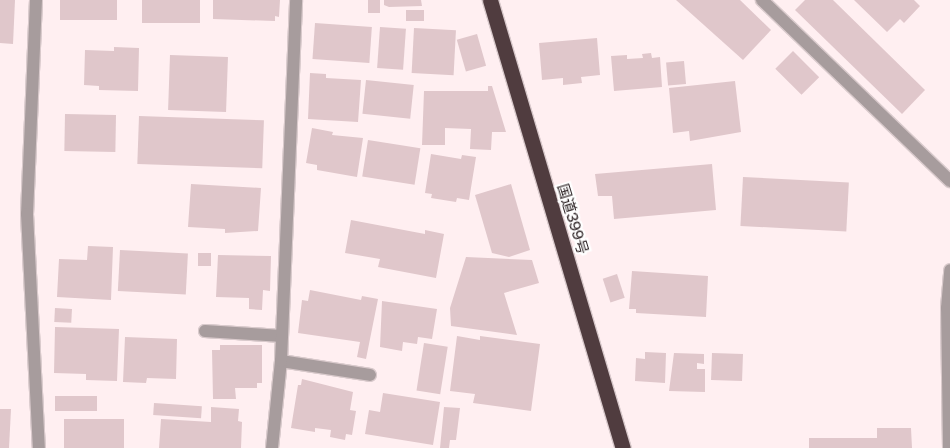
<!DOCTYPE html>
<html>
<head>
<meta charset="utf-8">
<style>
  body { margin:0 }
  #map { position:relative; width:950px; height:448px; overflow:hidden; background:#ffeff1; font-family:"Public Sans","Noto Sans JP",sans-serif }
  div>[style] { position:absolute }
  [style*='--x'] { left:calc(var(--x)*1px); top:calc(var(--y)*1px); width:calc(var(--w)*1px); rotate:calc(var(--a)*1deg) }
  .building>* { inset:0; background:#e0c7cb; transform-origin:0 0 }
  .roads { filter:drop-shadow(1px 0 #d9cacc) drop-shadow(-1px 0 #d9cacc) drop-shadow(0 1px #d9cacc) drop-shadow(0 -1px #d9cacc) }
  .minor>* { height:12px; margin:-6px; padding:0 6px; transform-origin:6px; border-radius:6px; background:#a79c9d }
  .highway>* { height:15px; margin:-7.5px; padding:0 7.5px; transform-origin:7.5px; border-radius:7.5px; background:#503c3f }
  span { translate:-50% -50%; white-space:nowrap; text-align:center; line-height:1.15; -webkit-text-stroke:4.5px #fff; paint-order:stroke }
  .street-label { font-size:15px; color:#2d2325 }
</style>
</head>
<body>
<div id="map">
  <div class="building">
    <div style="clip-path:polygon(0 0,15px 0,13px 44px,0 43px)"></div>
    <div style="left:60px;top:0;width:57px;height:20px"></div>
    <div style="left:142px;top:0;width:58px;height:23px"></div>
    <div style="clip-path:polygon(213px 0,280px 0,279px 17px,275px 16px,275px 21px,213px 19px)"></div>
    <div style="left:368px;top:0;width:12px;height:13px"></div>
    <div style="clip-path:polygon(384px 0,421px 0,422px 6px,389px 7px,384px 5px)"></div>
    <div style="clip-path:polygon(676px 0,740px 0,771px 30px,743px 60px)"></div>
    <div style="clip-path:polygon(805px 0,833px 0,925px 90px,902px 114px,795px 10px)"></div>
    <div style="clip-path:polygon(854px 0,914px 0,920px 6px,904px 23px,900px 19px,887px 32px)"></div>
    <div style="left:406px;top:10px;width:18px;height:11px"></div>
    <div style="left:315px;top:23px;width:57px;height:36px;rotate:4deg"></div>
    <div style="left:380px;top:27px;width:26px;height:41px;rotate:4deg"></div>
    <div style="left:414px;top:28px;width:42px;height:45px;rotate:3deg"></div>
    <div style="left:477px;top:34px;width:33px;height:21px;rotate:74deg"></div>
    <div style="clip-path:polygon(597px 38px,600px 75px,581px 77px,582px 83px,563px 85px,563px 78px,542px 80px,539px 43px)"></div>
    <div style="clip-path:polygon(114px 47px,139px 48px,138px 91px,99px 90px,99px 86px,84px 85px,85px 50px,114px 51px)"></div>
    <div style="left:793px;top:51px;width:37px;height:25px;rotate:45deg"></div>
    <div style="clip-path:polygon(651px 53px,652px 58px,660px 57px,662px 87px,614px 91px,611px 56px,627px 55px,627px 59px,643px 58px,642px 54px)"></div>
    <div style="left:170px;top:55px;width:58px;height:55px;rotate:2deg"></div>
    <div style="left:684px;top:61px;width:23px;height:18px;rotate:85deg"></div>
    <div style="clip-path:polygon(310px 73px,326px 74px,326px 78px,361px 80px,358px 122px,308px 119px)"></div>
    <div style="left:366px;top:80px;width:48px;height:34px;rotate:6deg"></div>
    <div style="clip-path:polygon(735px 81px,741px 132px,690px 141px,689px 131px,673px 133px,669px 88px)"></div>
    <div style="clip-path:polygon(488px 86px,492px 86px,506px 132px,492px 132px,491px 150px,470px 149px,471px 129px,445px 128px,445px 145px,422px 145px,424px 91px,488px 91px)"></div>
    <div style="left:65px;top:114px;width:51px;height:37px;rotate:1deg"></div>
    <div style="left:139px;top:116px;width:125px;height:48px;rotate:2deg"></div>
    <div style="clip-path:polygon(312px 128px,333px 132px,332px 135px,363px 138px,357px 177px,317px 170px,317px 165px,306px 163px)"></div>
    <div style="left:368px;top:140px;width:53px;height:37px;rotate:9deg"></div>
    <div style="clip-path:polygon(431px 154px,461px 159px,462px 155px,476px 157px,469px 200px,457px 198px,456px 202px,431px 198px,432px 194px,425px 193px)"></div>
    <div style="clip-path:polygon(712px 164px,716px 210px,614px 219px,612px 196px,598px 196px,595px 174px)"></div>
    <div style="left:743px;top:177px;width:106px;height:49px;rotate:3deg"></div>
    <div style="clip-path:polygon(191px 184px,261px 188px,258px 231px,225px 233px,225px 229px,188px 227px)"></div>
    <div style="clip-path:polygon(511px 184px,530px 250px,509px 257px,492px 253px,475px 195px)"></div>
    <div style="clip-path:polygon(351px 220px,425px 234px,425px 230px,444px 234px,436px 278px,378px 267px,380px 259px,345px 253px)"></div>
    <div style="clip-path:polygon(88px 246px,113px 247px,111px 300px,57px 297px,59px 259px,87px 260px)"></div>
    <div style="left:120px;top:250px;width:68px;height:41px;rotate:3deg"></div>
    <div style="left:198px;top:253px;width:13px;height:13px"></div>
    <div style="clip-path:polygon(218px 255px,271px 256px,270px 291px,263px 290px,262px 310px,249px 309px,249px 298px,216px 297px)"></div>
    <div style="clip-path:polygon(466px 257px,532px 260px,539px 283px,504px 293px,517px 335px,451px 326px,450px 308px)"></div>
    <div style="clip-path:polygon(632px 271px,708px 276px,706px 317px,636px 313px,636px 309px,629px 309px)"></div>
    <div style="left:617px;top:274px;width:25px;height:15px;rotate:72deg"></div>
    <div style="clip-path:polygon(310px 290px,361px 300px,362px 296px,378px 299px,366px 359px,357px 357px,360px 342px,298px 333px,302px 300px,308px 301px)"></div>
    <div style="clip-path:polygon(382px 301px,437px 309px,432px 339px,418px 337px,417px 344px,403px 342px,402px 351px,380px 347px)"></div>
    <div style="left:55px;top:308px;width:17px;height:14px;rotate:3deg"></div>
    <div style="clip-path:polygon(55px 327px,119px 329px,117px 381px,86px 380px,86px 374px,54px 373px)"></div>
    <div style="clip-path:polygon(457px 336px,480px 340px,480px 336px,540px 344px,531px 411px,473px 403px,475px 394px,450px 391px)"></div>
    <div style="clip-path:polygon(125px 337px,177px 339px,176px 379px,147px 378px,146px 383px,123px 382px)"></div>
    <div style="left:424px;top:343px;width:24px;height:48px;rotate:9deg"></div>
    <div style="clip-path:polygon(220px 345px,262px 345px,262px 383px,257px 383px,257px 388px,235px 388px,236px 399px,213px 399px,212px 350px,220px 350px)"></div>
    <div style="clip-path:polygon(645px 352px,666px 353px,665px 383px,635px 381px,636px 358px,645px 359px)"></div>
    <div style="clip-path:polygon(674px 353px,704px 354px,704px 364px,697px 363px,697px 369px,705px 369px,705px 392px,669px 391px)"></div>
    <div style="left:712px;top:353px;width:31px;height:27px;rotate:2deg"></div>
    <div style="clip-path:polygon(302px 379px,353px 392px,350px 410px,356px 411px,352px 435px,346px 434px,345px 440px,330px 437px,331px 430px,315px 428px,315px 432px,291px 428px,298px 385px,301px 385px)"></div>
    <div style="clip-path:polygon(383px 393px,440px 402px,433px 445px,365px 434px,369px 410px,380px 412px)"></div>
    <div style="left:55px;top:396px;width:42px;height:15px"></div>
    <div style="left:154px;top:403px;width:48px;height:12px;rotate:4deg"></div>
    <div style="clip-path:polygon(211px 407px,239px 409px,238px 421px,242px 422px,241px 448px,159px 448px,161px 419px,211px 422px)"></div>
    <div style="clip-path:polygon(444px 407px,460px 408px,456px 440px,450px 440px,449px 448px,440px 448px)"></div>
    <div style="clip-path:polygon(0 409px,11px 409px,9px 448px,0 448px)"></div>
    <div style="left:64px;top:419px;width:60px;height:29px"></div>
    <div style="clip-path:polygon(877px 428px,911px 428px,912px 448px,809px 448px,809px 438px,877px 438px)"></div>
  </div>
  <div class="roads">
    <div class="minor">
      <div style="--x:36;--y:0;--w:214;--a:92.4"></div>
      <div style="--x:27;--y:214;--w:234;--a:87.1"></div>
      <div style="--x:762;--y:0;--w:261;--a:43.9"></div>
      <div style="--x:205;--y:331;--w:77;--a:3.7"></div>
      <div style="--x:281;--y:361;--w:90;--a:8.9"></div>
      <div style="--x:272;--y:448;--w:87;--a:-84.1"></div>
      <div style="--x:281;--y:361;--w:361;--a:-87.6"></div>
      <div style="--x:949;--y:448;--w:140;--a:-90.8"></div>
      <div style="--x:947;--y:308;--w:38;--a:-85"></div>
    </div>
    <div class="highway">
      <div style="--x:490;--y:0;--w:467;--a:73.5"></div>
    </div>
  </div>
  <div class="street-label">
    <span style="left:573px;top:219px;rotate:73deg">国道399号</span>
  </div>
</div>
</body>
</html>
